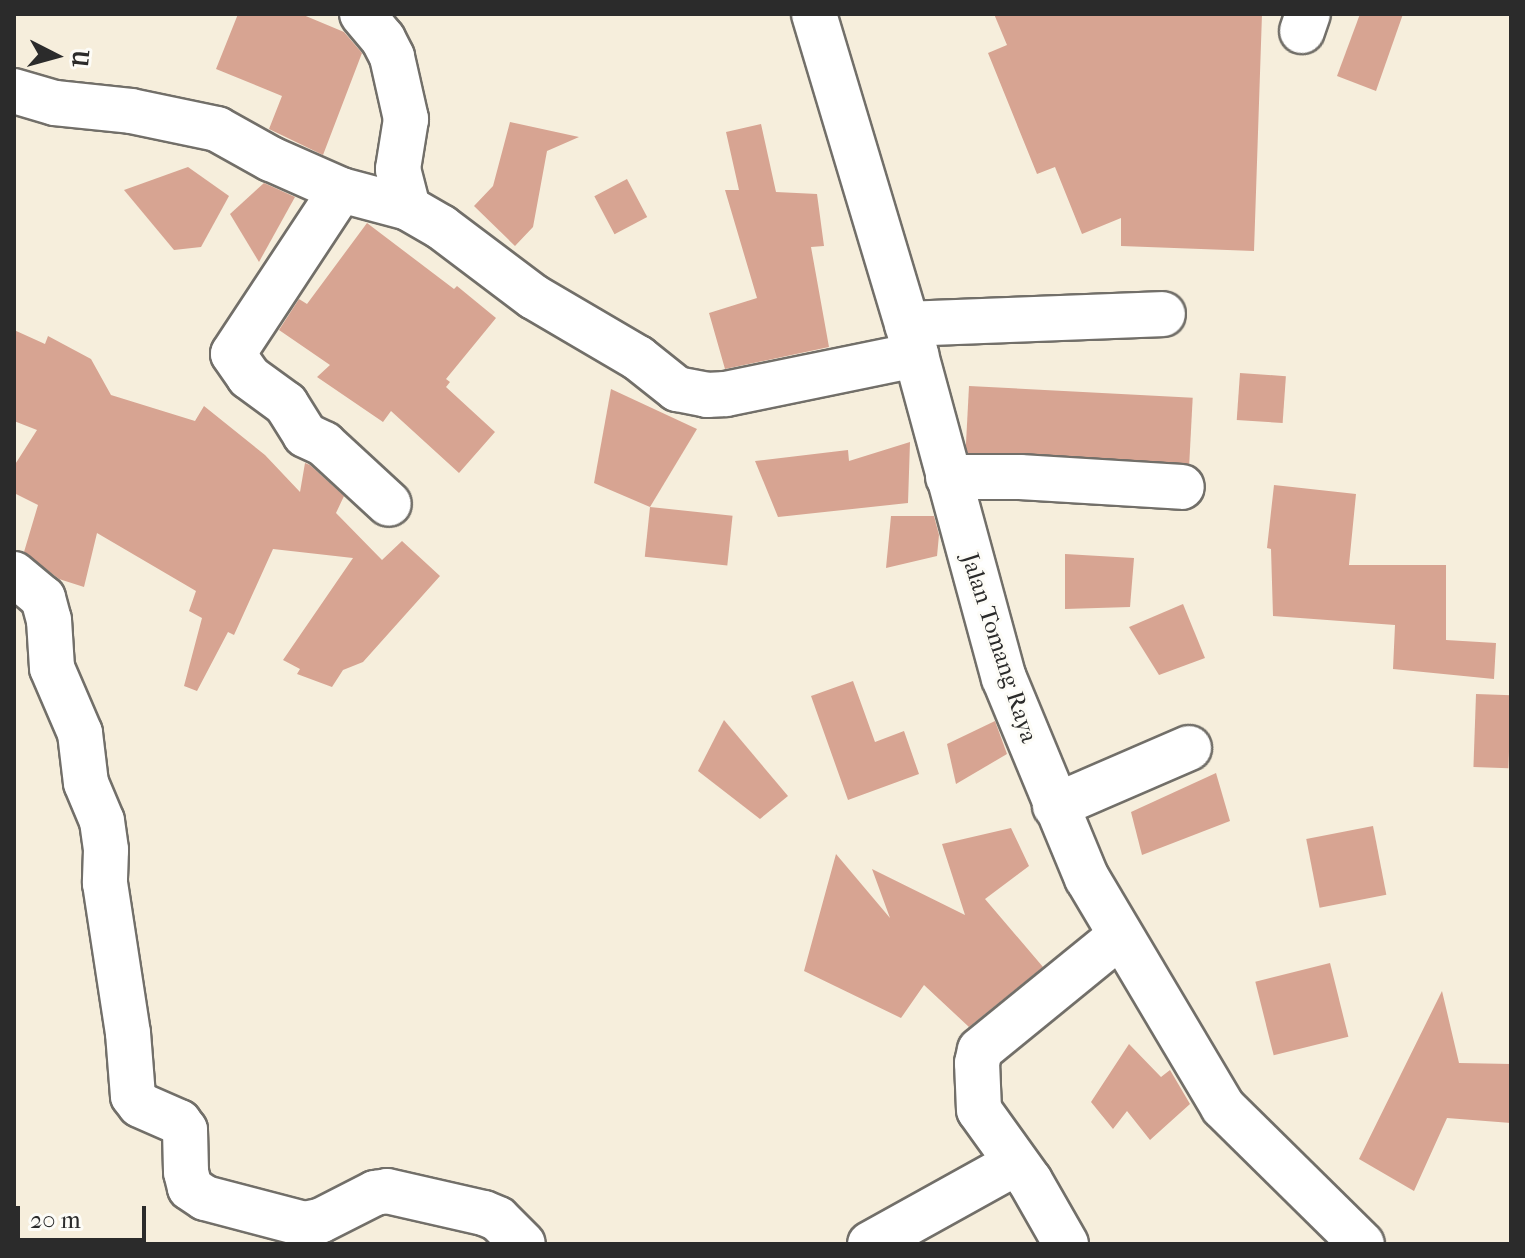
<!DOCTYPE html>
<html>
<head>
<meta charset="utf-8">
<style>
  body { margin:0 }
  #map { position:relative; width:1525px; height:1258px; overflow:hidden; background:#f6eedc; font-family:"IM FELL French Canon",serif }
  div>[style] { position:absolute }
  [style*='--x'] { left:calc(var(--x)*1px); top:calc(var(--y)*1px); width:calc(var(--w)*1px); rotate:calc(var(--a)*1deg) }
  .building>* { inset:0; background:#d7a492; transform-origin:0 0 }
  .roads { filter:drop-shadow(2px 0 #726f69) drop-shadow(-2px 0 #726f69) drop-shadow(0 2px #726f69) drop-shadow(0 -2px #726f69) }
  .minor>* { height:44px; margin:-22px; padding:0 22px; transform-origin:22px; border-radius:22px; background:#fff }
  .major>* { height:44px; margin:-22px; padding:0 22px; transform-origin:22px; border-radius:22px; background:#fff }
  span { translate:-50% -50%; white-space:nowrap; text-align:center; line-height:1.15; -webkit-text-stroke:6px #fdfcf7; paint-order:stroke }
  .street-label { font-size:24px; color:#2b2b2b }
  .frame { position:absolute; inset:0; border:16px solid #2b2b2b; pointer-events:none }
  .north { position:absolute; left:16px; top:16px; width:80px; height:80px; -webkit-text-stroke:6px #fdfcf7; paint-order:stroke; rotate:96deg; font-size:22px; font-weight:700; line-height:32px; text-align:center; color:#2b2b2b }
  .north::after { content:''; display:block; margin:auto; width:28px; height:36px; background:#2b2b2b; clip-path:polygon(50% 0,100% 100%,50% 72%,0 100%) }
  .scale { position:absolute; left:16px; top:1206px; width:130px; height:36px; box-sizing:border-box; border:4px solid #2b2b2b; border-top:0; padding-left:10px; font-size:24px; line-height:28px; white-space:nowrap; color:#2b2b2b; -webkit-text-stroke:6px #fdfcf7; paint-order:stroke }
</style>
</head>
<body>
<div id="map">
  <div class="building">
    <div style="clip-path:polygon(238px 14px,301px 14px,344px 32px,362px 53px,323px 155px,269px 129px,282px 96px,216px 69px)"></div>
    <div style="clip-path:polygon(994px 14px,1262px 14px,1254px 251px,1121px 246px,1121px 218px,1082px 234px,1055px 167px,1037px 174px,988px 53px,1007px 45px)"></div>
    <div style="clip-path:polygon(1360px 14px,1403px 14px,1376px 91px,1337px 76px)"></div>
    <div style="clip-path:polygon(510px 122px,579px 137px,547px 151px,533px 227px,515px 246px,474px 206px,493px 186px)"></div>
    <div style="clip-path:polygon(761px 124px,776px 192px,817px 194px,824px 246px,811px 247px,829px 347px,725px 369px,709px 313px,757px 298px,725px 190px,739px 190px,726px 132px)"></div>
    <div style="clip-path:polygon(188px 167px,229px 196px,201px 247px,174px 250px,124px 190px)"></div>
    <div style="left:627px;top:179px;width:43px;height:37px;rotate:62deg"></div>
    <div style="clip-path:polygon(264px 183px,295px 197px,259px 262px,230px 214px)"></div>
    <div style="clip-path:polygon(367px 223px,454px 289px,457px 286px,496px 318px,446px 379px,450px 382px,446px 387px,495px 432px,459px 473px,391px 411px,383px 422px,317px 377px,330px 365px,279px 330px,299px 299px,307px 304px)"></div>
    <div style="clip-path:polygon(14px 330px,45px 344px,48px 336px,91px 359px,111px 395px,195px 421px,204px 406px,265px 455px,300px 492px,305px 463px,310px 465px,344px 496px,336px 513px,382px 560px,402px 541px,440px 576px,363px 662px,343px 670px,332px 687px,297px 674px,300px 669px,283px 660px,353px 558px,273px 549px,234px 635px,228px 632px,197px 691px,184px 686px,202px 618px,189px 611px,196px 591px,97px 533px,84px 587px,59px 579px,24px 552px,38px 505px,14px 493px,14px 466px,37px 430px,14px 421px)"></div>
    <div style="left:1240px;top:373px;width:46px;height:47px;rotate:4deg"></div>
    <div style="left:969px;top:386px;width:224px;height:68px;rotate:3deg"></div>
    <div style="clip-path:polygon(611px 389px,697px 429px,650px 507px,594px 483px)"></div>
    <div style="clip-path:polygon(910px 442px,908px 503px,778px 517px,755px 461px,848px 450px,849px 461px)"></div>
    <div style="clip-path:polygon(1274px 485px,1356px 494px,1349px 565px,1446px 565px,1446px 640px,1496px 643px,1494px 679px,1393px 669px,1395px 625px,1273px 616px,1271px 549px,1267px 548px)"></div>
    <div style="left:650px;top:507px;width:83px;height:50px;rotate:6deg"></div>
    <div style="clip-path:polygon(891px 516px,934px 516px,939px 535px,937px 556px,886px 568px)"></div>
    <div style="clip-path:polygon(1065px 554px,1134px 558px,1130px 607px,1065px 609px)"></div>
    <div style="clip-path:polygon(1183px 604px,1205px 658px,1159px 675px,1129px 627px)"></div>
    <div style="clip-path:polygon(853px 681px,875px 742px,904px 731px,919px 774px,848px 800px,811px 696px)"></div>
    <div style="left:1476px;top:694px;width:35px;height:73px;rotate:2deg"></div>
    <div style="clip-path:polygon(724px 720px,788px 796px,760px 819px,698px 771px)"></div>
    <div style="clip-path:polygon(995px 721px,1007px 754px,956px 784px,947px 744px)"></div>
    <div style="clip-path:polygon(1216px 773px,1230px 821px,1142px 855px,1131px 812px)"></div>
    <div style="left:1373px;top:826px;width:70px;height:68px;rotate:79deg"></div>
    <div style="clip-path:polygon(1011px 828px,1029px 866px,985px 899px,1043px 967px,969px 1027px,924px 985px,901px 1018px,804px 971px,836px 854px,890px 918px,872px 869px,965px 915px,942px 844px)"></div>
    <div style="left:1330px;top:963px;width:76px;height:77px;rotate:76deg"></div>
    <div style="clip-path:polygon(1442px 991px,1459px 1063px,1511px 1064px,1511px 1123px,1447px 1118px,1414px 1191px,1359px 1159px)"></div>
    <div style="clip-path:polygon(1129px 1044px,1161px 1077px,1170px 1070px,1190px 1104px,1150px 1140px,1127px 1111px,1113px 1129px,1091px 1102px)"></div>
  </div>
  <div class="roads">
    <div class="minor">
      <div style="--x:362;--y:14;--w:33;--a:50"></div>
      <div style="--x:383;--y:39;--w:20;--a:63"></div>
      <div style="--x:392;--y:57;--w:64;--a:77.3"></div>
      <div style="--x:406;--y:119;--w:51;--a:99.1"></div>
      <div style="--x:398;--y:169;--w:40;--a:75.6"></div>
      <div style="--x:1302;--y:31;--w:18;--a:-71"></div>
      <div style="--x:14;--y:91;--w:43;--a:16.3"></div>
      <div style="--x:55;--y:103;--w:76;--a:6"></div>
      <div style="--x:131;--y:111;--w:88;--a:11.8"></div>
      <div style="--x:217;--y:129;--w:62;--a:29.1"></div>
      <div style="--x:271;--y:159;--w:77;--a:23.9"></div>
      <div style="--x:341;--y:190;--w:69;--a:15"></div>
      <div style="--x:408;--y:208;--w:38;--a:30"></div>
      <div style="--x:441;--y:227;--w:116;--a:37"></div>
      <div style="--x:534;--y:297;--w:121;--a:30.4"></div>
      <div style="--x:638;--y:358;--w:50;--a:38.5"></div>
      <div style="--x:677;--y:389;--w:31;--a:11"></div>
      <div style="--x:707;--y:395;--w:19;--a:-3"></div>
      <div style="--x:726;--y:394;--w:194;--a:-11.6"></div>
      <div style="--x:341;--y:190;--w:196;--a:123.4"></div>
      <div style="--x:233;--y:354;--w:28;--a:55"></div>
      <div style="--x:249;--y:377;--w:46;--a:36.1"></div>
      <div style="--x:286;--y:404;--w:36;--a:58"></div>
      <div style="--x:305;--y:435;--w:21;--a:25"></div>
      <div style="--x:324;--y:444;--w:88;--a:42.7"></div>
      <div style="--x:907;--y:324;--w:256;--a:-2.2"></div>
      <div style="--x:948;--y:477;--w:72;--a:0"></div>
      <div style="--x:1020;--y:477;--w:162;--a:3.5"></div>
      <div style="--x:14;--y:574;--w:38;--a:40"></div>
      <div style="--x:43;--y:598;--w:23;--a:75"></div>
      <div style="--x:49;--y:620;--w:48;--a:86.4"></div>
      <div style="--x:52;--y:668;--w:71;--a:66.7"></div>
      <div style="--x:80;--y:733;--w:50;--a:83.2"></div>
      <div style="--x:86;--y:783;--w:41;--a:67.2"></div>
      <div style="--x:102;--y:821;--w:29;--a:82"></div>
      <div style="--x:106;--y:850;--w:33;--a:92"></div>
      <div style="--x:105;--y:883;--w:152;--a:81.3"></div>
      <div style="--x:128;--y:1033;--w:63;--a:85.5"></div>
      <div style="--x:133;--y:1096;--w:11;--a:52"></div>
      <div style="--x:140;--y:1105;--w:43;--a:23.6"></div>
      <div style="--x:179;--y:1122;--w:10;--a:53"></div>
      <div style="--x:185;--y:1130;--w:42;--a:88.6"></div>
      <div style="--x:186;--y:1172;--w:16;--a:76"></div>
      <div style="--x:190;--y:1188;--w:18;--a:34"></div>
      <div style="--x:205;--y:1198;--w:102;--a:14.7"></div>
      <div style="--x:304;--y:1224;--w:16;--a:-11"></div>
      <div style="--x:320;--y:1221;--w:62;--a:-27"></div>
      <div style="--x:375;--y:1193;--w:12;--a:-9"></div>
      <div style="--x:387;--y:1191;--w:99;--a:12.8"></div>
      <div style="--x:484;--y:1213;--w:15;--a:23"></div>
      <div style="--x:498;--y:1219;--w:35;--a:45"></div>
      <div style="--x:1055;--y:806;--w:146;--a:-23.4"></div>
      <div style="--x:870;--y:1244;--w:167;--a:-29"></div>
      <div style="--x:1066;--y:1244;--w:73;--a:-119.7"></div>
      <div style="--x:1030;--y:1181;--w:87;--a:-125.7"></div>
      <div style="--x:979;--y:1110;--w:47;--a:-92.4"></div>
      <div style="--x:977;--y:1063;--w:13;--a:-77"></div>
      <div style="--x:980;--y:1050;--w:181;--a:-39.2"></div>
    </div>
    <div class="major">
      <div style="--x:814;--y:14;--w:356;--a:73.3"></div>
      <div style="--x:916;--y:355;--w:335;--a:74.8"></div>
      <div style="--x:1004;--y:678;--w:217;--a:67.5"></div>
      <div style="--x:1087;--y:878;--w:266;--a:59.3"></div>
      <div style="--x:1223;--y:1107;--w:195;--a:44.6"></div>
    </div>
  </div>
  <div class="street-label">
    <span style="left:999px;top:648px;rotate:72deg">Jalan Tomang Raya</span>
  </div>
  <div class="frame"></div>
  <div class="north">U</div>
  <div class="scale">20 m</div>
</div>
</body>
</html>
